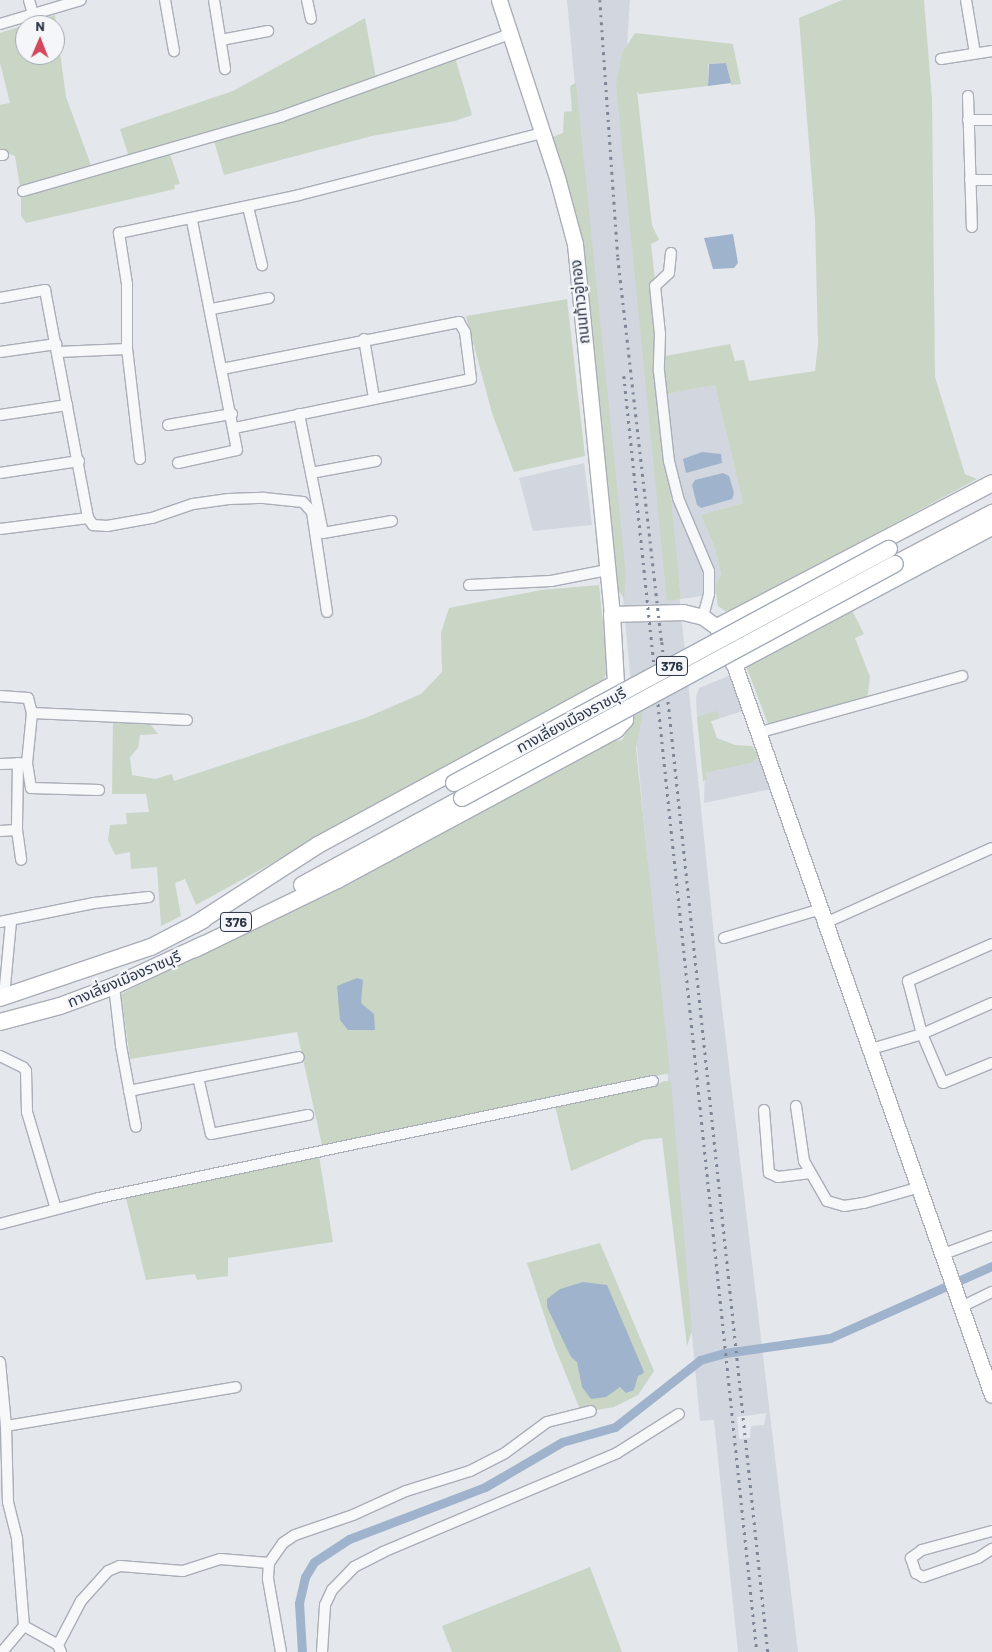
<!DOCTYPE html>
<html>
<head>
<meta charset="utf-8">
<style>
  body { margin:0 }
  #map { position:relative; width:992px; height:1652px; overflow:hidden; background:#e4e7ec; font-family:Barlow,"Noto Sans Thai",sans-serif }
  div>[style] { position:absolute }
  [style*='--x'] { left:calc(var(--x)*1px); top:calc(var(--y)*1px); width:calc(var(--w)*1px); rotate:calc(var(--a)*1deg) }
  .built>* { inset:0; background:#d2d6de }
  .green>* { inset:0; background:#c9d6c5 }
  .water>* { inset:0; background:#9fb4cc }
  .canal>* { height:9px; margin:-4.5px; padding:0 4.5px; transform-origin:4.5px; border-radius:4.5px; background:#9fb4cc }
  .roads { filter:drop-shadow(1px 0 #a9aeb7) drop-shadow(-1px 0 #a9aeb7) drop-shadow(0 1px #a9aeb7) drop-shadow(0 -1px #a9aeb7) }
  .street>* { height:10px; margin:-5px; padding:0 5px; transform-origin:5px; border-radius:5px; background:#f7f8fa }
  .secondary>* { height:15px; margin:-7.5px; padding:0 7.5px; transform-origin:7.5px; border-radius:7.5px; background:#fff }
  .primary>* { height:16px; margin:-8px; padding:0 8px; transform-origin:8px; border-radius:8px; background:#fff }
  .rail>* { height:2.5px; margin-top:-1.25px; transform-origin:0; background:repeating-linear-gradient(90deg,#7d8696 0 2.5px,transparent 0 7.5px) }
  .bridges { filter:drop-shadow(1px 0 #a3abb8) drop-shadow(-1px 0 #a3abb8) drop-shadow(0 1px #a3abb8) drop-shadow(0 -1px #a3abb8) }
  .primary-bridge>* { height:16px; margin:-8px; padding:0 8px; transform-origin:8px; border-radius:8px; background:#fff }
  span { translate:-50% -50%; white-space:nowrap; text-align:center; line-height:1.15; -webkit-text-stroke:4.5px #f4f6f9; paint-order:stroke }
  .shield-label span { padding:1px 4px; background:#f4f6f9; border:1px solid; border-radius:4px; -webkit-text-stroke-width:0 }
  .shield-label { font-size:14px; color:#2b3445; font-weight:700 }
  .street-label { font-size:15px; color:#2b3445 }
  .north { position:absolute; left:15px; top:15px; width:50px; height:50px; box-sizing:border-box; background:#f4f6f9; border:1px solid #a4a8b1; border-radius:50%; rotate:1deg; font-size:14px; font-weight:700; line-height:20px; text-align:center; color:#2b3445 }
  .north::after { content:''; display:block; margin:auto; width:18px; height:22px; background:#d1495b; clip-path:polygon(50% 0,100% 100%,50% 72%,0 100%) }
</style>
</head>
<body>
<div id="map">
  <div class="built">
    <div style="clip-path:polygon(evenodd,567px 0,630px 0,626px 62px,666px 394px,715px 385px,743px 503px,701px 515px,715px 549px,721px 574px,715px 586px,716px 594px,681px 599px,668px 486px,717px 965px,798px 1652px,738px 1652px,714px 1420px,700px 1421px,567px 0,766px 1413px,764px 1425px,751px 1426px,750px 1438px,739px 1439px,737px 1417px,766px 1413px)"></div>
    <div style="clip-path:polygon(584px 463px,592px 525px,533px 531px,519px 478px)"></div>
    <div style="clip-path:polygon(731px 675px,743px 711px,705px 723px,702px 716px,697px 717px,696px 697px,699px 688px)"></div>
    <div style="clip-path:polygon(759px 756px,771px 789px,704px 803px,705px 773px,752px 763px)"></div>
  </div>
  <div class="green">
    <div style="clip-path:polygon(842px 0,924px 0,932px 99px,935px 377px,965px 474px,977px 479px,728px 613px,718px 606px,715px 586px,721px 574px,715px 549px,701px 515px,743px 503px,715px 385px,666px 394px,660px 357px,730px 344px,735px 361px,744px 360px,749px 381px,815px 371px,818px 345px,815px 220px,799px 18px)"></div>
    <div style="clip-path:polygon(evenodd,55px 15px,66px 97px,92px 168px,20px 187px,15px 156px,0 150px,0 105px,10px 103px,0 63px,0 33px,55px 15px,25px 25px,55px 25px,55px 55px,25px 55px,25px 25px)"></div>
    <div style="clip-path:polygon(365px 18px,376px 78px,273px 114px,129px 157px,120px 129px,233px 91px)"></div>
    <div style="clip-path:polygon(635px 33px,733px 44px,741px 84px,731px 85px,726px 63px,708px 64px,708px 86px,639px 94px,637px 91px,652px 225px,659px 240px,651px 244px,656px 289px,661px 289px,665px 341px,655px 341px,681px 599px,667px 601px,616px 85px,622px 53px)"></div>
    <div style="clip-path:polygon(455px 57px,472px 115px,455px 121px,372px 136px,224px 175px,214px 141px)"></div>
    <div style="clip-path:polygon(576px 83px,626px 575px,624px 598px,615px 587px,576px 223px,552px 137px,563px 133px,564px 112px,572px 111px,570px 86px)"></div>
    <div style="clip-path:polygon(170px 154px,180px 184px,174px 185px,175px 189px,26px 223px,21px 216px,21px 196px)"></div>
    <div style="clip-path:polygon(567px 299px,585px 456px,514px 472px,492px 413px,466px 316px)"></div>
    <div style="clip-path:polygon(599px 585px,608px 669px,603px 681px,196px 905px,185px 879px,175px 883px,181px 916px,161px 926px,157px 867px,131px 869px,130px 852px,115px 855px,108px 840px,110px 825px,127px 824px,126px 813px,149px 812px,146px 794px,112px 794px,113px 719px,150px 724px,158px 734px,140px 735px,138px 748px,130px 757px,132px 775px,155px 779px,172px 774px,174px 781px,365px 718px,421px 694px,442px 672px,441px 633px,449px 608px,541px 590px)"></div>
    <div style="clip-path:polygon(851px 608px,864px 634px,855px 638px,870px 677px,867px 701px,768px 724px,746px 666px)"></div>
    <div style="clip-path:polygon(717px 711px,720px 718px,711px 721px,717px 738px,735px 745px,752px 746px,759px 756px,752px 763px,705px 773px,707px 779px,703px 781px,697px 717px)"></div>
    <div style="clip-path:polygon(643px 712px,636px 748px,670px 1073px,322px 1145px,297px 1032px,130px 1059px,121px 994px,610px 741px,622px 740px,635px 716px)"></div>
    <div style="clip-path:polygon(664px 1081px,671px 1081px,692px 1331px,687px 1346px,662px 1138px,643px 1140px,571px 1171px,555px 1106px,657px 1085px)"></div>
    <div style="clip-path:polygon(319px 1156px,333px 1242px,228px 1258px,228px 1276px,197px 1280px,195px 1274px,146px 1280px,126px 1198px)"></div>
    <div style="clip-path:polygon(600px 1243px,654px 1371px,638px 1395px,614px 1407px,591px 1411px,579px 1407px,554px 1345px,527px 1263px)"></div>
    <div style="clip-path:polygon(590px 1567px,622px 1652px,452px 1652px,442px 1626px)"></div>
  </div>
  <div class="water">
    <div style="clip-path:polygon(726px 63px,731px 83px,708px 86px,709px 64px)"></div>
    <div style="clip-path:polygon(733px 234px,738px 263px,734px 268px,713px 269px,704px 238px)"></div>
    <div style="clip-path:polygon(702px 452px,721px 454px,722px 463px,686px 473px,683px 459px)"></div>
    <div style="clip-path:polygon(723px 473px,729px 476px,734px 493px,732px 499px,701px 508px,697px 505px,692px 485px,695px 480px)"></div>
    <div style="clip-path:polygon(357px 978px,363px 980px,361px 1003px,374px 1014px,375px 1030px,348px 1030px,340px 1020px,337px 986px)"></div>
    <div style="clip-path:polygon(583px 1282px,607px 1285px,642px 1367px,644px 1373px,638px 1376px,634px 1390px,626px 1393px,620px 1387px,606px 1397px,591px 1399px,582px 1387px,577px 1362px,571px 1357px,547px 1307px,547px 1299px,560px 1289px)"></div>
  </div>
  <div class="canal">
    <div style="--x:302;--y:1652;--w:49;--a:-93.5"></div>
    <div style="--x:299;--y:1603;--w:27;--a:-77"></div>
    <div style="--x:305;--y:1577;--w:17;--a:-59"></div>
    <div style="--x:314;--y:1562;--w:42;--a:-33.3"></div>
    <div style="--x:349;--y:1539;--w:146;--a:-20.9"></div>
    <div style="--x:485;--y:1487;--w:89;--a:-30.3"></div>
    <div style="--x:562;--y:1442;--w:55;--a:-15.8"></div>
    <div style="--x:615;--y:1427;--w:108;--a:-38.2"></div>
    <div style="--x:700;--y:1360;--w:26;--a:-16"></div>
    <div style="--x:725;--y:1353;--w:106;--a:-8.1"></div>
    <div style="--x:830;--y:1338;--w:177;--a:-24"></div>
  </div>
  <div class="roads">
    <div class="street">
      <div style="--x:29;--y:0;--w:15;--a:74"></div>
      <div style="--x:165;--y:0;--w:52;--a:80"></div>
      <div style="--x:214;--y:0;--w:70;--a:80.9"></div>
      <div style="--x:307;--y:0;--w:19;--a:78"></div>
      <div style="--x:966;--y:0;--w:54;--a:80.4"></div>
      <div style="--x:0;--y:24;--w:84;--a:-16.5"></div>
      <div style="--x:221;--y:40;--w:48;--a:-10.8"></div>
      <div style="--x:941;--y:59;--w:52;--a:-8.9"></div>
      <div style="--x:968;--y:96;--w:131;--a:88.3"></div>
      <div style="--x:968;--y:120;--w:24;--a:0"></div>
      <div style="--x:0;--y:155;--w:3;--a:0"></div>
      <div style="--x:970;--y:180;--w:22;--a:0"></div>
      <div style="--x:23;--y:191;--w:270;--a:-16.1"></div>
      <div style="--x:282;--y:116;--w:242;--a:-19.8"></div>
      <div style="--x:248;--y:207;--w:60;--a:76.4"></div>
      <div style="--x:671;--y:253;--w:20;--a:96"></div>
      <div style="--x:669;--y:273;--w:19;--a:137"></div>
      <div style="--x:655;--y:286;--w:48;--a:84.1"></div>
      <div style="--x:660;--y:334;--w:37;--a:92"></div>
      <div style="--x:659;--y:371;--w:91;--a:83.7"></div>
      <div style="--x:669;--y:461;--w:38;--a:76"></div>
      <div style="--x:678;--y:498;--w:79;--a:67"></div>
      <div style="--x:709;--y:571;--w:23;--a:90"></div>
      <div style="--x:709;--y:594;--w:24;--a:105"></div>
      <div style="--x:0;--y:298;--w:46;--a:-10.1"></div>
      <div style="--x:45;--y:290;--w:232;--a:79.3"></div>
      <div style="--x:88;--y:518;--w:9;--a:54"></div>
      <div style="--x:93;--y:525;--w:14;--a:4"></div>
      <div style="--x:107;--y:526;--w:46;--a:-10.1"></div>
      <div style="--x:152;--y:518;--w:43;--a:-18.9"></div>
      <div style="--x:193;--y:504;--w:36;--a:-8"></div>
      <div style="--x:229;--y:499;--w:35;--a:-2"></div>
      <div style="--x:264;--y:498;--w:39;--a:6"></div>
      <div style="--x:303;--y:502;--w:13;--a:48"></div>
      <div style="--x:312;--y:512;--w:101;--a:81.5"></div>
      <div style="--x:212;--y:309;--w:58;--a:-10.9"></div>
      <div style="--x:364;--y:339;--w:60;--a:80.4"></div>
      <div style="--x:0;--y:352;--w:57;--a:-8.1"></div>
      <div style="--x:57;--y:352;--w:70;--a:-2.5"></div>
      <div style="--x:222;--y:369;--w:242;--a:-11.2"></div>
      <div style="--x:459;--y:322;--w:12;--a:59"></div>
      <div style="--x:465;--y:332;--w:47;--a:82.7"></div>
      <div style="--x:471;--y:379;--w:242;--a:168.3"></div>
      <div style="--x:299;--y:414;--w:121;--a:78.6"></div>
      <div style="--x:323;--y:533;--w:70;--a:-9.9"></div>
      <div style="--x:0;--y:415;--w:68;--a:-8.5"></div>
      <div style="--x:168;--y:425;--w:65;--a:-9.8"></div>
      <div style="--x:140;--y:459;--w:111;--a:-96.7"></div>
      <div style="--x:127;--y:349;--w:65;--a:-90"></div>
      <div style="--x:127;--y:284;--w:52;--a:-98.9"></div>
      <div style="--x:119;--y:233;--w:184;--a:-11.9"></div>
      <div style="--x:299;--y:195;--w:251;--a:-14.3"></div>
      <div style="--x:178;--y:463;--w:60;--a:-12.4"></div>
      <div style="--x:237;--y:450;--w:234;--a:-101.1"></div>
      <div style="--x:0;--y:473;--w:80;--a:-8.6"></div>
      <div style="--x:311;--y:473;--w:66;--a:-10.5"></div>
      <div style="--x:0;--y:529;--w:89;--a:-7.1"></div>
      <div style="--x:469;--y:585;--w:82;--a:-2.8"></div>
      <div style="--x:551;--y:581;--w:57;--a:-11.1"></div>
      <div style="--x:0;--y:696;--w:28;--a:4"></div>
      <div style="--x:28;--y:698;--w:16;--a:75"></div>
      <div style="--x:32;--y:713;--w:50;--a:95.7"></div>
      <div style="--x:27;--y:763;--w:25;--a:81"></div>
      <div style="--x:31;--y:788;--w:68;--a:1.7"></div>
      <div style="--x:32;--y:713;--w:155;--a:2.6"></div>
      <div style="--x:757;--y:733;--w:213;--a:-15.5"></div>
      <div style="--x:18;--y:763;--w:67;--a:90.9"></div>
      <div style="--x:17;--y:830;--w:30;--a:82"></div>
      <div style="--x:0;--y:764;--w:24;--a:-2"></div>
      <div style="--x:0;--y:831;--w:17;--a:-3"></div>
      <div style="--x:0;--y:922;--w:96;--a:-11.4"></div>
      <div style="--x:94;--y:903;--w:55;--a:-6.2"></div>
      <div style="--x:823;--y:924;--w:185;--a:-24.2"></div>
      <div style="--x:724;--y:938;--w:98;--a:-16.6"></div>
      <div style="--x:992;--y:944;--w:92;--a:156.2"></div>
      <div style="--x:908;--y:981;--w:55;--a:75.2"></div>
      <div style="--x:922;--y:1034;--w:53;--a:66.8"></div>
      <div style="--x:943;--y:1083;--w:53;--a:-22.2"></div>
      <div style="--x:114;--y:986;--w:60;--a:83.3"></div>
      <div style="--x:121;--y:1046;--w:82;--a:79.5"></div>
      <div style="--x:4;--y:997;--w:75;--a:-84.7"></div>
      <div style="--x:868;--y:1050;--w:56;--a:-16.5"></div>
      <div style="--x:922;--y:1034;--w:77;--a:-23.9"></div>
      <div style="--x:0;--y:1056;--w:25;--a:26"></div>
      <div style="--x:23;--y:1067;--w:5;--a:53"></div>
      <div style="--x:26;--y:1071;--w:41;--a:88.6"></div>
      <div style="--x:27;--y:1112;--w:101;--a:73.4"></div>
      <div style="--x:198;--y:1077;--w:58;--a:77.2"></div>
      <div style="--x:211;--y:1134;--w:99;--a:-11.1"></div>
      <div style="--x:129;--y:1091;--w:173;--a:-11.3"></div>
      <div style="--x:796;--y:1106;--w:56;--a:81.7"></div>
      <div style="--x:804;--y:1161;--w:46;--a:60.1"></div>
      <div style="--x:827;--y:1201;--w:18;--a:16"></div>
      <div style="--x:844;--y:1206;--w:20;--a:-9"></div>
      <div style="--x:864;--y:1203;--w:55;--a:-15.8"></div>
      <div style="--x:764;--y:1110;--w:63;--a:85.5"></div>
      <div style="--x:769;--y:1173;--w:10;--a:24"></div>
      <div style="--x:778;--y:1177;--w:31;--a:-7"></div>
      <div style="--x:0;--y:1224;--w:102;--a:-14.7"></div>
      <div style="--x:99;--y:1198;--w:566;--a:-11.93"></div>
      <div style="--x:941;--y:1255;--w:54;--a:-20.4"></div>
      <div style="--x:959;--y:1308;--w:37;--a:-26"></div>
      <div style="--x:0;--y:1362;--w:64;--a:84.6"></div>
      <div style="--x:6;--y:1426;--w:76;--a:88.5"></div>
      <div style="--x:8;--y:1502;--w:38;--a:76"></div>
      <div style="--x:17;--y:1539;--w:87;--a:85.4"></div>
      <div style="--x:6;--y:1426;--w:233;--a:-9.6"></div>
      <div style="--x:992;--y:1531;--w:73;--a:164.8"></div>
      <div style="--x:922;--y:1550;--w:14;--a:144"></div>
      <div style="--x:911;--y:1558;--w:16;--a:72"></div>
      <div style="--x:916;--y:1573;--w:8;--a:30"></div>
      <div style="--x:923;--y:1577;--w:58;--a:-19.1"></div>
      <div style="--x:978;--y:1558;--w:17;--a:-33"></div>
      <div style="--x:269;--y:1563;--w:16;--a:94"></div>
      <div style="--x:268;--y:1579;--w:74;--a:79.9"></div>
      <div style="--x:24;--y:1626;--w:39;--a:29"></div>
      <div style="--x:58;--y:1645;--w:8;--a:67"></div>
      <div style="--x:58;--y:1645;--w:50;--a:-62.4"></div>
      <div style="--x:81;--y:1601;--w:40;--a:-48"></div>
      <div style="--x:108;--y:1571;--w:13;--a:-23"></div>
      <div style="--x:120;--y:1566;--w:63;--a:4.5"></div>
      <div style="--x:183;--y:1571;--w:39;--a:-18"></div>
      <div style="--x:220;--y:1559;--w:49;--a:4.7"></div>
      <div style="--x:269;--y:1563;--w:24;--a:-55"></div>
      <div style="--x:283;--y:1543;--w:14;--a:-34"></div>
      <div style="--x:295;--y:1535;--w:61;--a:-19"></div>
      <div style="--x:353;--y:1515;--w:58;--a:-24.4"></div>
      <div style="--x:406;--y:1491;--w:67;--a:-17.4"></div>
      <div style="--x:470;--y:1471;--w:39;--a:-27"></div>
      <div style="--x:505;--y:1453;--w:52;--a:-36.4"></div>
      <div style="--x:547;--y:1422;--w:45;--a:-14"></div>
      <div style="--x:2;--y:1652;--w:34;--a:-50"></div>
      <div style="--x:322;--y:1652;--w:47;--a:-86.3"></div>
      <div style="--x:325;--y:1605;--w:17;--a:-65"></div>
      <div style="--x:332;--y:1590;--w:32;--a:-46"></div>
      <div style="--x:354;--y:1567;--w:33;--a:-27"></div>
      <div style="--x:383;--y:1552;--w:254;--a:-22.9"></div>
      <div style="--x:617;--y:1453;--w:73;--a:-32.2"></div>
    </div>
    <div class="secondary">
      <div style="--x:499;--y:0;--w:190;--a:71.9"></div>
      <div style="--x:558;--y:181;--w:65;--a:74.9"></div>
      <div style="--x:575;--y:244;--w:372;--a:84.3"></div>
      <div style="--x:612;--y:614;--w:71;--a:-1.6"></div>
      <div style="--x:683;--y:612;--w:21;--a:14"></div>
      <div style="--x:703;--y:617;--w:17;--a:36"></div>
      <div style="--x:717;--y:627;--w:41;--a:65.3"></div>
      <div style="--x:734;--y:664;--w:775;--a:70.56"></div>
    </div>
    <div class="primary">
      <div style="--x:895;--y:564;--w:110;--a:-27.7"></div>
      <div style="--x:612;--y:614;--w:69;--a:86.7"></div>
      <div style="--x:717;--y:627;--w:310;--a:-27.6"></div>
      <div style="--x:734;--y:664;--w:292;--a:-28"></div>
      <div style="--x:302;--y:885;--w:182;--a:-28.5"></div>
      <div style="--x:194;--y:925;--w:148;--a:-32.8"></div>
      <div style="--x:318;--y:845;--w:339;--a:-28.5"></div>
      <div style="--x:616;--y:683;--w:23;--a:65"></div>
      <div style="--x:626;--y:704;--w:16;--a:94"></div>
      <div style="--x:625;--y:720;--w:13;--a:132"></div>
      <div style="--x:616;--y:730;--w:317;--a:151.7"></div>
      <div style="--x:337;--y:880;--w:158;--a:154.1"></div>
      <div style="--x:0;--y:998;--w:159;--a:-18.7"></div>
      <div style="--x:151;--y:947;--w:59;--a:-27.4"></div>
      <div style="--x:0;--y:1022;--w:62;--a:-14.9"></div>
      <div style="--x:60;--y:1006;--w:58;--a:-20.3"></div>
      <div style="--x:114;--y:986;--w:99;--a:-25"></div>
    </div>
  </div>
  <div class="rail">
    <div style="--x:600;--y:0;--w:259;--a:86"></div>
    <div style="--x:618;--y:258;--w:387;--a:83.5"></div>
    <div style="--x:662;--y:642;--w:1016;--a:84.01"></div>
    <div style="--x:624;--y:376;--w:1283;--a:84.05"></div>
  </div>
  <div class="bridges">
    <div class="primary-bridge">
      <div style="--x:454;--y:783;--w:494;--a:-28.3"></div>
      <div style="--x:462;--y:798;--w:492;--a:-28.4"></div>
    </div>
  </div>
  <div class="shield-label">
    <span style="left:672px;top:666px">376</span>
    <span style="left:236px;top:922px">376</span>
  </div>
  <div class="street-label">
    <span style="left:580px;top:302px;rotate:-96deg">ถนนท้าวอู่ทอง</span>
    <span style="left:571px;top:720px;rotate:-28deg">ทางเลี่ยงเมืองราชบุรี</span>
    <span style="left:124px;top:979px;rotate:-23deg">ทางเลี่ยงเมืองราชบุรี</span>
  </div>
  <div class="north">N</div>
</div>
</body>
</html>
